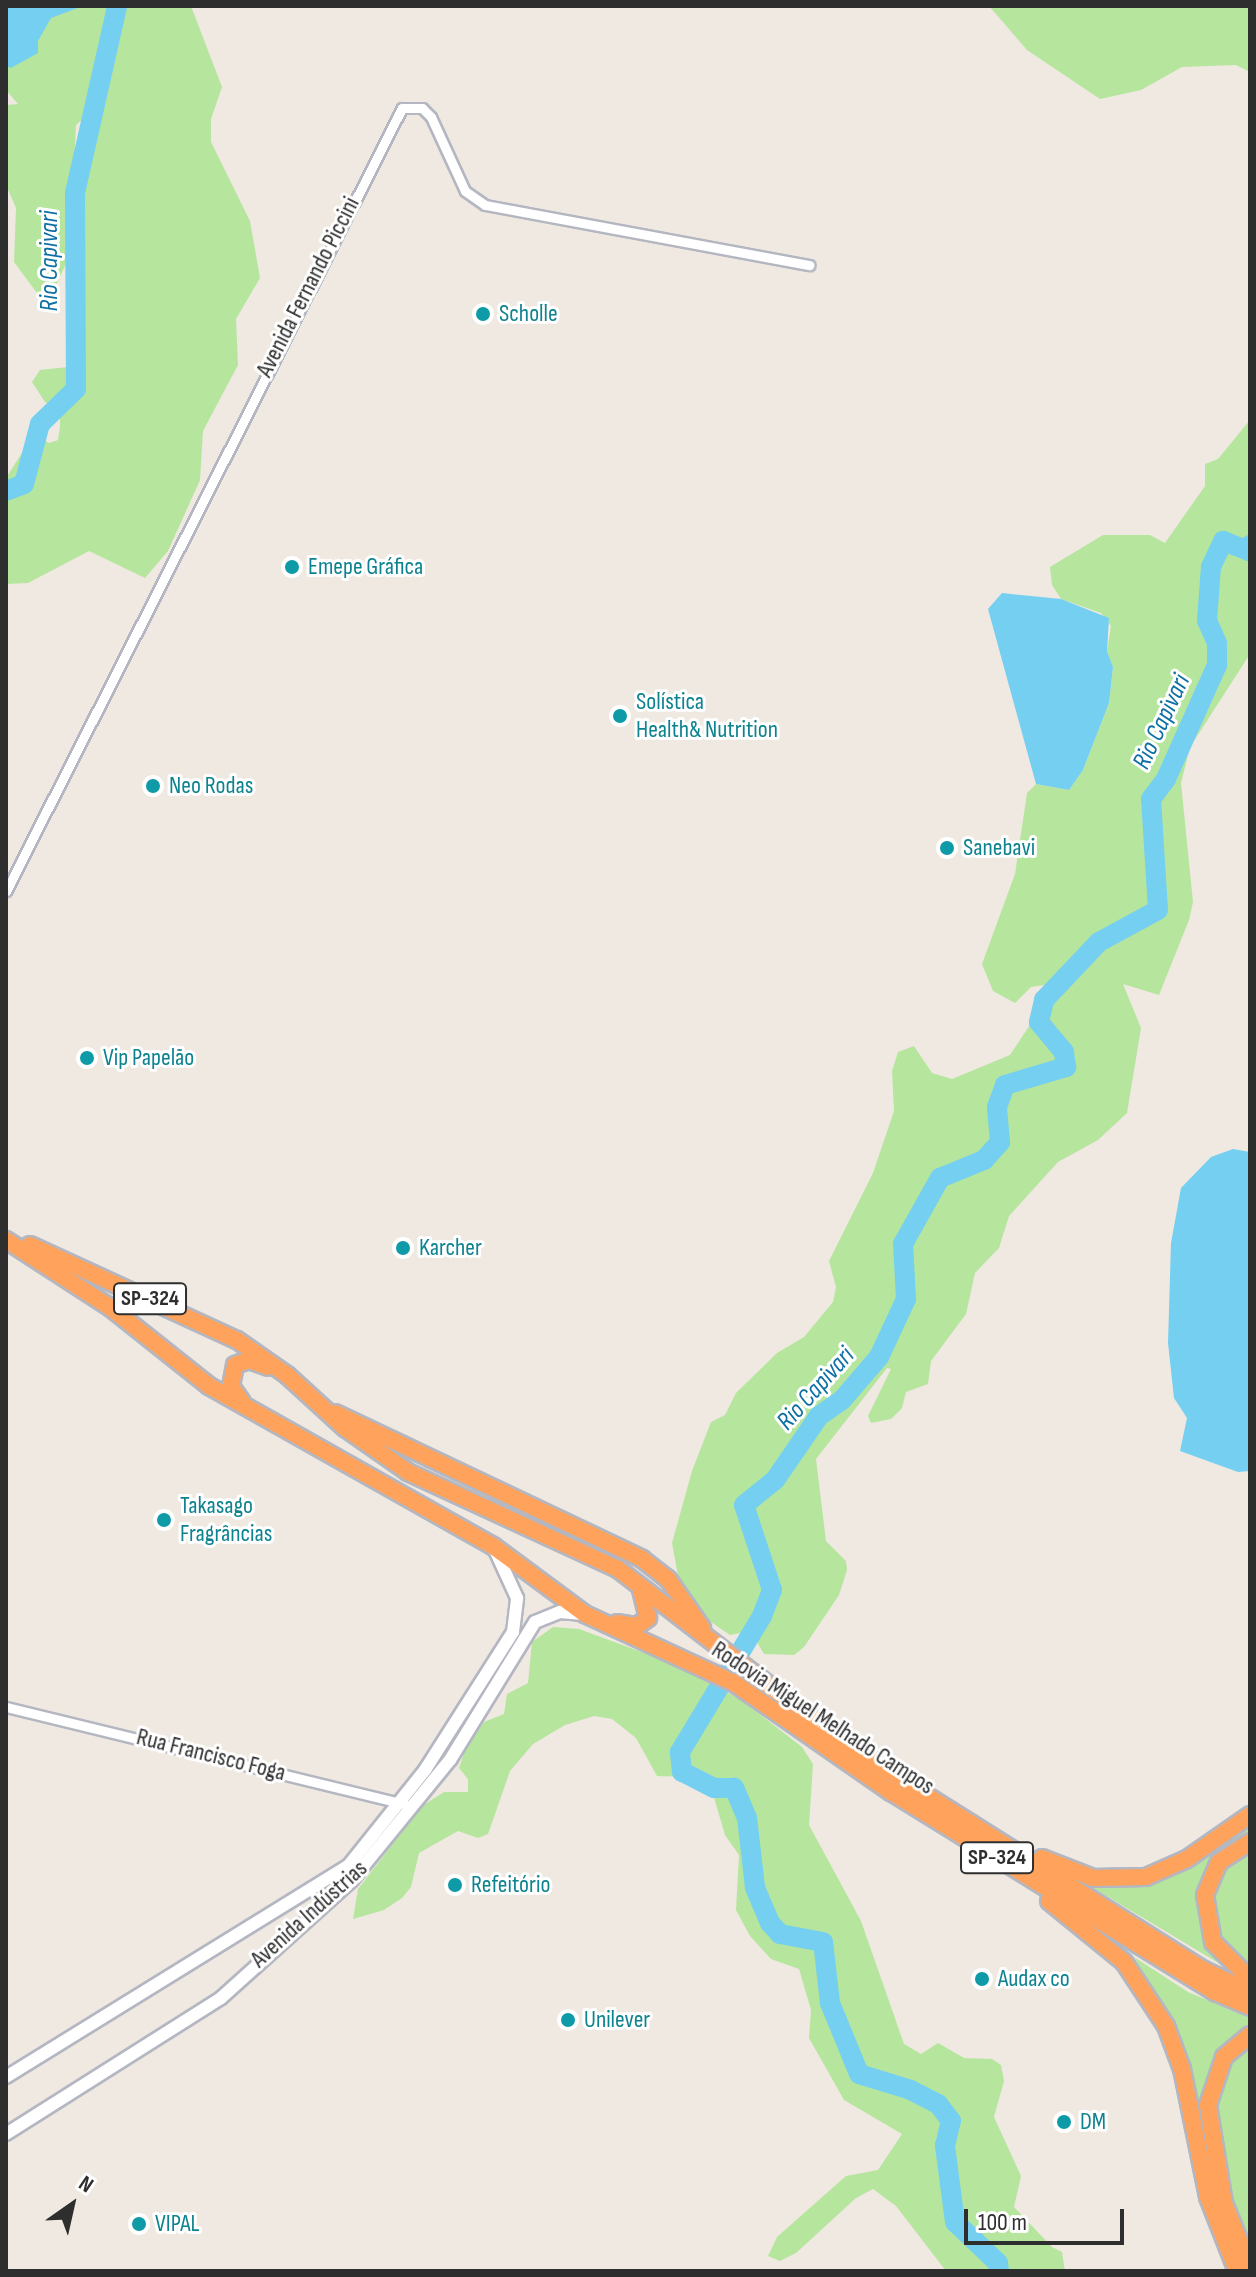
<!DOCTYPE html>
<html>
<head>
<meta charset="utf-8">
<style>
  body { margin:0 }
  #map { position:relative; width:1256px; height:2277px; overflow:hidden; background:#efe9e1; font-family:"Sofia Sans Condensed",sans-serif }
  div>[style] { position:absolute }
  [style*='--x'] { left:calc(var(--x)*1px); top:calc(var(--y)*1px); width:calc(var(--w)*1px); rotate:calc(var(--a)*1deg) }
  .green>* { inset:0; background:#b6e59e }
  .water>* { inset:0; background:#75cff0 }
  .river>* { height:20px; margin:-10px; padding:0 10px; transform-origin:10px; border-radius:10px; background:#75cff0 }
  .roads { filter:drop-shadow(2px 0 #b4b7c1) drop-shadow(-2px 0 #b4b7c1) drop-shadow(0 2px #b4b7c1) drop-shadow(0 -2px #b4b7c1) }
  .street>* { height:9px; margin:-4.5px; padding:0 4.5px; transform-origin:4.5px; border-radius:4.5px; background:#fff }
  .secondary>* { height:12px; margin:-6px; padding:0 6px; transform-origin:6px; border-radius:6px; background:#fff }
  .highway>* { height:16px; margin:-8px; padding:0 8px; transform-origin:8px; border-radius:8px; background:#ffa35c }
  .dots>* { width:22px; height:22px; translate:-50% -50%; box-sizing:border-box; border:4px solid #fff; border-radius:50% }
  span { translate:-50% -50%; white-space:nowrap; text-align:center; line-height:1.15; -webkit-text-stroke:6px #fff; paint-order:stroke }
  .shield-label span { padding:2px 6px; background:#fff; border:2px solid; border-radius:6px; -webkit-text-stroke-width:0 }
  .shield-label { font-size:22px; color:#2e2e2e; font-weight:700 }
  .street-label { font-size:24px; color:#2e2e2e }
  .culture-label { font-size:24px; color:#0d838f }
  .left { translate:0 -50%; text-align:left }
  .water-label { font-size:26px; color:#0d6fa3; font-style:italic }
  .frame { position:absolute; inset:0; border:8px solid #2e2e2e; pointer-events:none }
  .north { position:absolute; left:32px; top:2165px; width:80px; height:80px; -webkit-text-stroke:6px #fff; paint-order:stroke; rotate:34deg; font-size:22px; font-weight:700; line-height:32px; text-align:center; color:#2e2e2e }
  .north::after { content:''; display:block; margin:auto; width:28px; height:36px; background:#2e2e2e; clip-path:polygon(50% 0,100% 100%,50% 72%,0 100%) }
  .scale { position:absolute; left:964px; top:2209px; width:160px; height:36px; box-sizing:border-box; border:4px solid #2e2e2e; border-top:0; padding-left:10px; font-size:24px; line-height:28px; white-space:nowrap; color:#2e2e2e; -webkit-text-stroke:6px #fff; paint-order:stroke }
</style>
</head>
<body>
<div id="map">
  <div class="green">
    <div style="clip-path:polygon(6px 6px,108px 6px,86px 116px,76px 125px,74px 165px,110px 52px,116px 6px,191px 6px,222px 87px,211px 119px,211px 142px,250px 221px,260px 278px,236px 319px,238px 365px,203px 431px,200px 480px,168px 551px,145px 578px,89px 551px,28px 583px,6px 584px,6px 478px,34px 434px,49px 443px,58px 440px,60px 427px,60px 410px,45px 402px,32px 382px,40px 370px,77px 366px,86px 350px,72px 305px,69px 257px,49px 300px,37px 293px,14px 262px,16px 208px,6px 185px,6px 105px,18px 104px,6px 90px)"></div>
    <div style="clip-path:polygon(989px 6px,1250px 6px,1250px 72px,1236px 65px,1182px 67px,1141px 90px,1100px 99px,1027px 50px)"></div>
    <div style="clip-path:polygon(1250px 420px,1250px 654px,1190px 747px,1181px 783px,1193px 902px,1189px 920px,1159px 995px,1123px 984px,1141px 1028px,1127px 1113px,1098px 1140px,1058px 1162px,1009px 1216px,999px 1248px,975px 1273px,966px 1314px,931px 1361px,928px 1384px,906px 1392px,902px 1408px,891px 1419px,871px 1423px,868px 1416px,891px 1369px,887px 1368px,816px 1459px,826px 1541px,846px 1561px,847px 1570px,839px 1595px,804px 1647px,794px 1655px,764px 1654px,757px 1642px,762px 1620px,750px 1631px,730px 1635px,699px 1614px,680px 1587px,672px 1543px,692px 1471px,711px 1422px,725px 1415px,736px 1393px,777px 1353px,804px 1337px,833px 1302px,836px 1287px,829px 1261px,873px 1173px,894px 1111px,892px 1071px,898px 1052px,914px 1046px,932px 1073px,952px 1079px,1010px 1055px,1037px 1014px,1044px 985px,1031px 987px,1015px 1003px,993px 991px,982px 964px,1015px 874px,1027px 793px,1036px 784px,1069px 790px,1083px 770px,1109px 703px,1113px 667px,1107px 651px,1111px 626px,1101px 613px,1061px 599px,1052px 585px,1050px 567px,1103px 535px,1150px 535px,1165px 543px,1205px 486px,1205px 464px,1218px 459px)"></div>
    <div style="clip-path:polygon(553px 1627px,579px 1629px,666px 1661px,740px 1699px,802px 1747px,813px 1764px,809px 1825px,861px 1921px,904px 2044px,921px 2054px,938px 2043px,964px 2058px,992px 2059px,1001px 2065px,1004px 2081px,994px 2117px,1021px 2176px,1014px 2207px,1052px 2247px,1062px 2252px,1065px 2271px,946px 2271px,896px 2206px,873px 2189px,856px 2198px,796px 2253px,780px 2261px,768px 2256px,777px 2237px,846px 2176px,878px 2170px,902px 2134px,844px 2100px,809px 2038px,811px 2010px,799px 1969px,771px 1959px,750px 1936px,736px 1910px,739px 1855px,725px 1835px,713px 1794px,686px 1777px,657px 1776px,636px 1738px,612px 1719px,594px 1716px,565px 1725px,533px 1744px,510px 1771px,488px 1834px,478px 1838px,458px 1831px,419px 1853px,411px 1887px,402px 1898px,384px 1910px,353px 1919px,358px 1889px,422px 1806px,444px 1792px,468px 1792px,468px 1779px,459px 1768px,466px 1747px,484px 1722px,504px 1714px,507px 1694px,528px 1683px,532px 1642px)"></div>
    <div style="clip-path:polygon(1250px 1822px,1250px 1835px,1199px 1897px,1202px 1926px,1220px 1964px,1090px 1886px,1148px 1883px)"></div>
    <div style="clip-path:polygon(1250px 1847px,1250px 1973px,1215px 1933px,1213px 1890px,1224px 1866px)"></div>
    <div style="clip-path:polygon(1134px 1957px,1188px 1992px,1250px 2018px,1250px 2029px,1212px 2069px,1211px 2169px,1178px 2031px)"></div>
    <div style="clip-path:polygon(1250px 2041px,1250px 2251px,1233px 2207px,1214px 2105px,1222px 2071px)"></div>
  </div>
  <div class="water">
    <div style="clip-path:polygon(6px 6px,83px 6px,51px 18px,38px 41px,38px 53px,11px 68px,6px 66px)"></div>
    <div style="clip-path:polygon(1002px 593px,1061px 599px,1109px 618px,1107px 651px,1113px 667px,1109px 703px,1083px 770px,1069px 790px,1036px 784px,988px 609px)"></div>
    <div style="clip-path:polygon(1233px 1149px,1250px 1152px,1250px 1471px,1238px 1472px,1180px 1451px,1187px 1418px,1174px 1398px,1168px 1343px,1171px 1243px,1181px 1188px,1211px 1157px)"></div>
  </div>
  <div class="river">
    <div style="--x:6;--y:491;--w:19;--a:-21"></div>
    <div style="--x:24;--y:484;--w:62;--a:-75.1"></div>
    <div style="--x:40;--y:424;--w:50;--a:-44.2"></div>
    <div style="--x:76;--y:389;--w:196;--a:-90.3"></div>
    <div style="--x:75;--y:193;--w:192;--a:-77.3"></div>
    <div style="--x:999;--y:2271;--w:8;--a:-97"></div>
    <div style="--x:998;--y:2263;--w:59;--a:-136.4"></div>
    <div style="--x:955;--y:2222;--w:77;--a:-97.5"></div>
    <div style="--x:945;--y:2146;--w:26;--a:-77"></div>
    <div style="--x:951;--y:2121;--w:21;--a:-127"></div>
    <div style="--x:938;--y:2104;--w:30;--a:-153"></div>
    <div style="--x:911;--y:2090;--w:54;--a:-162.9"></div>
    <div style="--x:859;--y:2074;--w:77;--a:-112.2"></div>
    <div style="--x:830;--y:2003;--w:61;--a:-96.5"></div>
    <div style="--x:823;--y:1942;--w:44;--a:-169.5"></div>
    <div style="--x:780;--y:1934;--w:15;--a:-132"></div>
    <div style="--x:770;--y:1923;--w:39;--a:-113"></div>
    <div style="--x:755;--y:1887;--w:69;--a:-96.6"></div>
    <div style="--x:747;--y:1818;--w:33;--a:-113"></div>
    <div style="--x:734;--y:1788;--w:20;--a:180"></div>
    <div style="--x:714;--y:1788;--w:36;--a:-153"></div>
    <div style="--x:682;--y:1772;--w:20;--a:-96"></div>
    <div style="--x:680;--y:1752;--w:159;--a:-58.9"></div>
    <div style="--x:762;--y:1616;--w:28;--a:-69"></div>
    <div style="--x:772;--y:1590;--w:89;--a:-108.2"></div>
    <div style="--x:744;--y:1505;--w:40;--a:-39"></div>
    <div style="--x:775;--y:1480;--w:78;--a:-55.5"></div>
    <div style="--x:819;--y:1416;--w:28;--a:-35"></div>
    <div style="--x:842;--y:1400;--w:57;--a:-49.3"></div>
    <div style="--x:879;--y:1357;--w:64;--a:-65"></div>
    <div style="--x:906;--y:1299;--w:55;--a:-93.1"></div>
    <div style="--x:903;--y:1244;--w:76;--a:-60.7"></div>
    <div style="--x:940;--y:1178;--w:48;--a:-22.2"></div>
    <div style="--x:984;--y:1160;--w:24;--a:-48"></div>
    <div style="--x:1000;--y:1142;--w:35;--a:-95"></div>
    <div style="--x:997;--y:1107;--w:23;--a:-70"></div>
    <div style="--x:1005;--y:1085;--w:64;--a:-16.4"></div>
    <div style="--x:1066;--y:1067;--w:15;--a:-98"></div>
    <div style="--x:1064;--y:1052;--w:39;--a:-130"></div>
    <div style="--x:1039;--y:1022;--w:23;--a:-77"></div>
    <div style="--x:1044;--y:1000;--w:80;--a:-46.5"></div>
    <div style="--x:1099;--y:942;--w:67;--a:-28.5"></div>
    <div style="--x:1158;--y:910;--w:111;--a:-93.6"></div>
    <div style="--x:1151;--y:799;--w:25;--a:-53"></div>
    <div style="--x:1166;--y:779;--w:125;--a:-65.9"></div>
    <div style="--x:1217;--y:665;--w:22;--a:-90"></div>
    <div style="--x:1217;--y:643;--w:24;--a:-114"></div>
    <div style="--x:1207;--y:621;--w:54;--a:-85.8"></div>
    <div style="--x:1211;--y:567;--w:29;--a:-65"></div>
    <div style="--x:1223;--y:541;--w:28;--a:21"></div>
    <div style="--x:1249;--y:551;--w:6;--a:-81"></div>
  </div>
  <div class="roads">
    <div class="street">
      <div style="--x:6;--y:891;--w:877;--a:-63.17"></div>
      <div style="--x:402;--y:108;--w:20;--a:0"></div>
      <div style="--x:422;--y:108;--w:13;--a:45"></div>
      <div style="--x:431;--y:117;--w:81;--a:65.3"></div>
      <div style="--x:465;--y:191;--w:24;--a:35"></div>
      <div style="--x:485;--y:205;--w:330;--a:10.5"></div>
      <div style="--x:6;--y:1707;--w:410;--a:13.7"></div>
    </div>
    <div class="secondary">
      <div style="--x:6;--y:2077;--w:403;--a:-31.7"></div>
      <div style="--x:349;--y:1865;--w:122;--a:-51.3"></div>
      <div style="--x:425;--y:1770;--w:164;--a:-57.5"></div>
      <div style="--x:513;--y:1632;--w:34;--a:-83"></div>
      <div style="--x:517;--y:1598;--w:53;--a:-114.6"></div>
      <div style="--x:6;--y:2134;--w:254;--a:-32.3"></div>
      <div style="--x:221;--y:1998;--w:176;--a:-42"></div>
      <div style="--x:352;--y:1880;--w:155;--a:-50.8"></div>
      <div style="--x:450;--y:1760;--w:162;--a:-58.4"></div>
      <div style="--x:535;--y:1622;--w:27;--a:-22"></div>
      <div style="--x:560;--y:1612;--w:25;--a:5"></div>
    </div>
    <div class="highway">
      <div style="--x:6;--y:1240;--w:125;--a:32.9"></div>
      <div style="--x:111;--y:1308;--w:125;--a:38.5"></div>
      <div style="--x:209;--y:1386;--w:326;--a:29.4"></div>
      <div style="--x:493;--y:1546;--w:114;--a:36.5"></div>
      <div style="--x:585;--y:1614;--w:164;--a:24.8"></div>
      <div style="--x:734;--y:1683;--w:191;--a:34.8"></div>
      <div style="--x:891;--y:1792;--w:381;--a:31.7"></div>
      <div style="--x:1215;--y:1992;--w:38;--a:23"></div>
      <div style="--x:30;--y:1245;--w:228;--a:24.7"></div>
      <div style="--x:237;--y:1340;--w:61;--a:35"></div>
      <div style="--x:287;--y:1375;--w:79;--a:42.4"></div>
      <div style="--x:345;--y:1428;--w:77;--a:34.9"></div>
      <div style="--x:408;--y:1472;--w:231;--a:24.8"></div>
      <div style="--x:618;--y:1569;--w:254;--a:37.6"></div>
      <div style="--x:819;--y:1724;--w:104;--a:34"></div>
      <div style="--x:905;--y:1782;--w:353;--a:32.2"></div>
      <div style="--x:1204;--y:1970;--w:51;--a:25.6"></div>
      <div style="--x:242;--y:1402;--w:19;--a:-125"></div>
      <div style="--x:231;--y:1386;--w:21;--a:-79"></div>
      <div style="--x:235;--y:1365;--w:15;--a:-20"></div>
      <div style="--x:249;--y:1360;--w:20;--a:20"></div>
      <div style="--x:335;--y:1413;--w:340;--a:25.4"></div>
      <div style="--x:642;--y:1559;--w:33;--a:38"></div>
      <div style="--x:668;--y:1579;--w:60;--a:55.2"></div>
      <div style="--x:617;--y:1623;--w:20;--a:9"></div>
      <div style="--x:637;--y:1626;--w:14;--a:-36"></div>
      <div style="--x:648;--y:1618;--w:30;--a:-104"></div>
      <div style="--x:1250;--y:1842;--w:37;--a:147"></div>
      <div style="--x:1219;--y:1862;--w:36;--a:113"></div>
      <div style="--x:1205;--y:1895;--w:48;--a:80.3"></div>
      <div style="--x:1213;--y:1942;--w:52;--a:45"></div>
      <div style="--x:1042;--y:1858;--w:55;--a:21.4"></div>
      <div style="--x:1093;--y:1878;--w:53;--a:-1.1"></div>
      <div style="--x:1146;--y:1877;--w:45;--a:-23.7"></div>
      <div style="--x:1187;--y:1859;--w:77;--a:-34.9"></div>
      <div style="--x:1049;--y:1901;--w:97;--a:39.1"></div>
      <div style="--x:1124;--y:1962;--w:77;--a:56.7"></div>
      <div style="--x:1166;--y:2026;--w:46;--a:69.6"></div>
      <div style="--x:1182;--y:2069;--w:131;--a:78.5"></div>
      <div style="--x:1208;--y:2197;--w:79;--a:68.6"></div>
      <div style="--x:1250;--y:2035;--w:34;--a:140"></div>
      <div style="--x:1224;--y:2057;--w:51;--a:108.4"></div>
      <div style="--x:1208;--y:2105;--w:99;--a:80.7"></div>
      <div style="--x:1224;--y:2203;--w:69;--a:67.9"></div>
    </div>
  </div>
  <div class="dots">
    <div style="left:483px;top:314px;background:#0f9aa8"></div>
    <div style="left:292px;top:567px;background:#0f9aa8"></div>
    <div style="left:620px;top:716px;background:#0f9aa8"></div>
    <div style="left:153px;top:786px;background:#0f9aa8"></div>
    <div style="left:947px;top:848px;background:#0f9aa8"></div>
    <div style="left:87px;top:1058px;background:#0f9aa8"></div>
    <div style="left:403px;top:1248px;background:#0f9aa8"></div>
    <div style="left:164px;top:1520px;background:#0f9aa8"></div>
    <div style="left:455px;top:1885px;background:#0f9aa8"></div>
    <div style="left:982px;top:1979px;background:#0f9aa8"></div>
    <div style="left:568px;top:2020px;background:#0f9aa8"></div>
    <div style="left:1064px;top:2122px;background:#0f9aa8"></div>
    <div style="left:139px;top:2224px;background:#0f9aa8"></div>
  </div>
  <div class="shield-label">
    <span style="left:150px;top:1299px">SP-324</span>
    <span style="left:997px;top:1858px">SP-324</span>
  </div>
  <div class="street-label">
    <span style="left:308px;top:287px;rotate:-63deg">Avenida Fernando Piccini</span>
    <span style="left:823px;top:1718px;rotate:33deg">Rodovia Miguel Melhado Campos</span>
    <span style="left:211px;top:1755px;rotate:14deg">Rua Francisco Foga</span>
    <span style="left:309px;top:1914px;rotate:-42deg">Avenida Indústrias</span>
  </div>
  <div class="culture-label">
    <span class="left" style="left:499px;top:314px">Scholle</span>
    <span class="left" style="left:308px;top:567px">Emepe Gráfica</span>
    <span class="left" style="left:636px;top:716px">Solística<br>Health&amp; Nutrition</span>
    <span class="left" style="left:169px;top:786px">Neo Rodas</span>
    <span class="left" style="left:963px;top:848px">Sanebavi</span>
    <span class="left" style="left:103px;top:1058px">Vip Papelão</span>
    <span class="left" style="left:419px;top:1248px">Karcher</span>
    <span class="left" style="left:180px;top:1520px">Takasago<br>Fragrâncias</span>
    <span class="left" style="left:471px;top:1885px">Refeitório</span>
    <span class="left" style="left:998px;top:1979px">Audax co</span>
    <span class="left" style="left:584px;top:2020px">Unilever</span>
    <span class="left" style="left:1080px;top:2122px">DM</span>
    <span class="left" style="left:155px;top:2224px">VIPAL</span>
  </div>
  <div class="water-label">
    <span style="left:50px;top:261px;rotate:-90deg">Rio Capivari</span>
    <span style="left:1162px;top:722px;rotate:-65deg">Rio Capivari</span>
    <span style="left:816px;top:1389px;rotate:-48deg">Rio Capivari</span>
  </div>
  <div class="frame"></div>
  <div class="north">N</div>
  <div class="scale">100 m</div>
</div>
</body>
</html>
